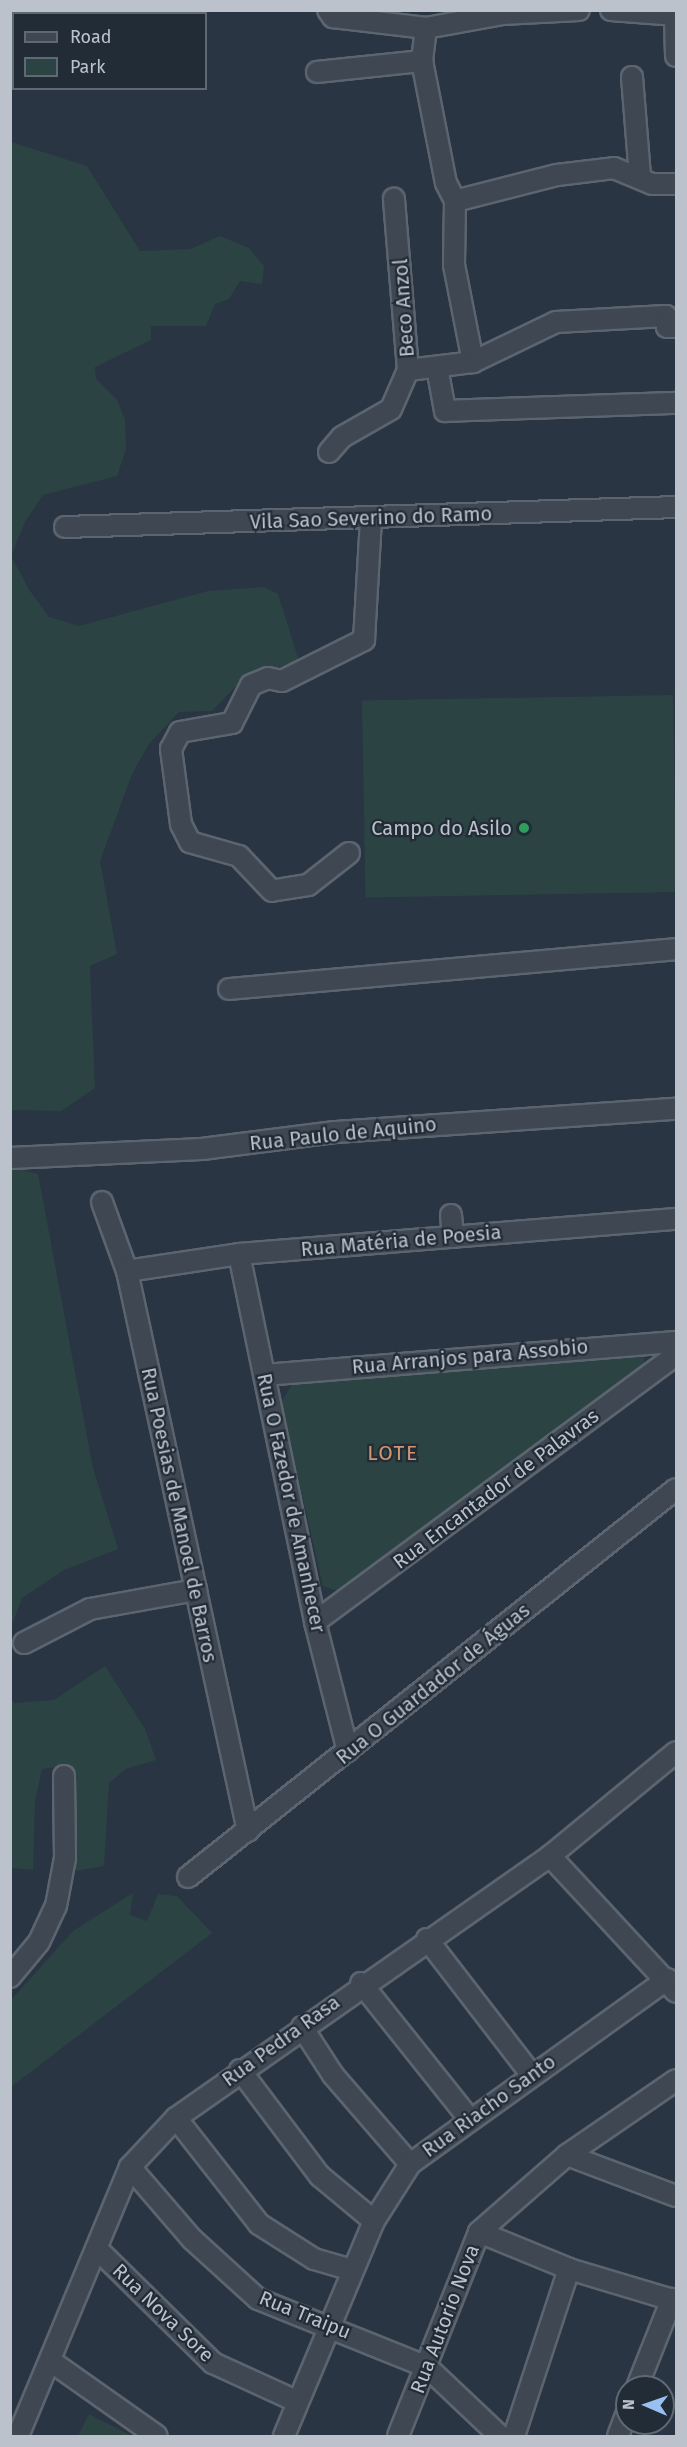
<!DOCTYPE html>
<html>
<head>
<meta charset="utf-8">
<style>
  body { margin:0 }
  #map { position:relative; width:687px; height:2447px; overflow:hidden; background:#293542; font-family:"Fira Sans",sans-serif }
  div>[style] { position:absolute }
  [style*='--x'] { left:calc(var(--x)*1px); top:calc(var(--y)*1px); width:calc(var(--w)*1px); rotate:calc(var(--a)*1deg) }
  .green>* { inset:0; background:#2c4344; transform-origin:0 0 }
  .roads { filter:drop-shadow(2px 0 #5c656f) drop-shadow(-2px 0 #5c656f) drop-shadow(0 2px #5c656f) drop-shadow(0 -2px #5c656f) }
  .street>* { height:20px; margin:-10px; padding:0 10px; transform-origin:10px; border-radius:10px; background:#3e4752 }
  .dots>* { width:16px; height:16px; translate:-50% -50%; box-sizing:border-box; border:3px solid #222c37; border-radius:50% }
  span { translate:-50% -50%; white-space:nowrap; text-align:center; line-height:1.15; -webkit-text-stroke:4.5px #222c37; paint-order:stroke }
  .street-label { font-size:20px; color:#bbc2cc }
  .poi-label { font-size:20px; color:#bbc2cc }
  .right { translate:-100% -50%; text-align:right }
  .neighbourhood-label { font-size:21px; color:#d09672; letter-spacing:1.5px }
  .frame { position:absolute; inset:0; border:12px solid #bbc2cc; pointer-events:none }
  .legend { position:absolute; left:12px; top:12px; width:195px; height:78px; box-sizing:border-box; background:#222c37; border:2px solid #5f6873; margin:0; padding:8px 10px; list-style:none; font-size:18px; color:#bbc2cc }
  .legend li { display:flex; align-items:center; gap:12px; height:30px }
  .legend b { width:30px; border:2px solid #5f6873 }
  .north { position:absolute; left:615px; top:2375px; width:60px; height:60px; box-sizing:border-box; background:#222c37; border:2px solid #5f6873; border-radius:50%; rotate:272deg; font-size:16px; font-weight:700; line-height:24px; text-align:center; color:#bbc2cc }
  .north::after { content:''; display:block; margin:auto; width:21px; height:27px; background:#9ac0f2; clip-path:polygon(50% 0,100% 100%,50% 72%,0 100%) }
</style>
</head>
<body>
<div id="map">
  <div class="green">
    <div style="clip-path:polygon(11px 142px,87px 166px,140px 251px,190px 249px,220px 236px,249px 248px,264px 266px,262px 284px,240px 281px,229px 299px,215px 304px,206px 326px,151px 326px,151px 340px,95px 367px,96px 379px,117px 400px,125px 420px,126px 449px,117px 476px,43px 495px,25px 522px,11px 556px,30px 591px,49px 617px,79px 626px,208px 591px,264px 587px,278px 594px,299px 661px,245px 677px,212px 711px,179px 712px,149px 744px,132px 774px,100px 861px,117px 954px,90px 966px,95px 1088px,61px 1111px,11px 1110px)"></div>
    <div style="left:673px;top:695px;width:197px;height:311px;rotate:89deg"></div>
    <div style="clip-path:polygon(11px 1167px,38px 1174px,93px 1468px,118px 1549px,64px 1570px,22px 1598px,11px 1627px)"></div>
    <div style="clip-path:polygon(643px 1353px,645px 1365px,338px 1591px,323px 1586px,281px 1403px,292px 1384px)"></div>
    <div style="clip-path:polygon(105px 1666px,145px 1729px,156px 1760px,126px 1769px,109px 1783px,104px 1866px,76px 1871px,69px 1765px,42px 1769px,35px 1801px,33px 1870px,11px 1868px,10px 1696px,14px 1703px,54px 1700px)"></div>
    <div style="clip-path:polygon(133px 1893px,130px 1915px,147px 1921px,158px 1894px,177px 1896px,212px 1933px,11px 2087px,11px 2000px,73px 1931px)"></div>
    <div style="clip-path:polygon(89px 2414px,132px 2436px,78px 2436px)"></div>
  </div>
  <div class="roads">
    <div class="street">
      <div style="--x:328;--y:10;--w:9;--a:54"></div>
      <div style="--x:333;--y:17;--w:94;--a:6.7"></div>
      <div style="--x:426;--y:28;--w:77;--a:-10.4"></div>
      <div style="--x:502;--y:14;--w:77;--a:-3"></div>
      <div style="--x:611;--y:10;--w:65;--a:4.4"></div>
      <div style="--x:104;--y:14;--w:4;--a:-76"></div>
      <div style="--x:675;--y:15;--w:41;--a:88.6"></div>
      <div style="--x:426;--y:28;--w:33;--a:97"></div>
      <div style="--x:422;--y:61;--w:124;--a:78.9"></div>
      <div style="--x:446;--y:183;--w:20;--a:63"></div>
      <div style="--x:455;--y:201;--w:64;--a:90.9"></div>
      <div style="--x:454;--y:265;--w:99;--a:78.9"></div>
      <div style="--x:317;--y:72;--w:106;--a:-6"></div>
      <div style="--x:632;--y:77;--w:100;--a:85.4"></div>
      <div style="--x:455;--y:201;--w:105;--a:-14.3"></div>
      <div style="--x:557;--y:175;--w:57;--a:-7"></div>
      <div style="--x:614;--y:168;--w:41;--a:22.8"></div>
      <div style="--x:652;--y:184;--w:24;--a:0"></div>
      <div style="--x:437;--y:367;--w:45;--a:79.7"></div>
      <div style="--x:445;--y:411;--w:231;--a:-2"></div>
      <div style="--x:408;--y:370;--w:65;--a:-7"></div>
      <div style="--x:473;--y:362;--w:92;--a:-25.7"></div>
      <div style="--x:556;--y:322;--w:110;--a:-3.1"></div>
      <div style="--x:666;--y:316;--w:11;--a:85"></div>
      <div style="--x:667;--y:327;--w:9;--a:0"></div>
      <div style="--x:329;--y:452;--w:20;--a:-49"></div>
      <div style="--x:342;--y:437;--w:56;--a:-29.7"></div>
      <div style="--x:391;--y:409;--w:43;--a:-66.4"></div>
      <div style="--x:408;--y:370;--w:172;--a:-94.7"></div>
      <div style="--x:65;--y:527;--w:611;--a:-1.87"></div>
      <div style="--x:349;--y:853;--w:52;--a:142"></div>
      <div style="--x:308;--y:885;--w:36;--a:171"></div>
      <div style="--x:272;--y:891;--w:48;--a:-133.3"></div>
      <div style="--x:239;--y:856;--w:51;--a:-164.1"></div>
      <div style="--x:190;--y:842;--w:20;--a:-117"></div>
      <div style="--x:181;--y:824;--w:76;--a:-97.6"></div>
      <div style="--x:171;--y:749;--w:19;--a:-62"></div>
      <div style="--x:180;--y:732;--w:53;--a:-9.8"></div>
      <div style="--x:232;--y:723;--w:42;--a:-63.4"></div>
      <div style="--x:251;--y:685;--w:18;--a:-22"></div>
      <div style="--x:268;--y:678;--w:14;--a:12"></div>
      <div style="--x:282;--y:681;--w:92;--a:-26.6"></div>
      <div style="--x:364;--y:640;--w:122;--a:-86.7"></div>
      <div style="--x:229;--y:989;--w:449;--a:-5.1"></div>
      <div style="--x:10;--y:1158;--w:192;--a:-2.7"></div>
      <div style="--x:202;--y:1149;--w:134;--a:-7.3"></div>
      <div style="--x:335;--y:1132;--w:342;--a:-3.9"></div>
      <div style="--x:102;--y:1202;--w:73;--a:70.1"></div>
      <div style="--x:127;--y:1271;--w:573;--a:77.81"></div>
      <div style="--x:451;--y:1215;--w:22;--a:85"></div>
      <div style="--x:239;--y:1254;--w:376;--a:78.3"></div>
      <div style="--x:315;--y:1622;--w:133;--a:75.7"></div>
      <div style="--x:127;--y:1271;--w:113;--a:-8.6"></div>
      <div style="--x:239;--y:1254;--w:438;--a:-4.6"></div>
      <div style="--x:264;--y:1375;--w:413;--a:-4.6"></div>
      <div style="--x:315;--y:1622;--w:449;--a:-36.5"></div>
      <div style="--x:24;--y:1643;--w:74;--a:-27.3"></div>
      <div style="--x:90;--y:1609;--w:108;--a:-10.2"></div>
      <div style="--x:550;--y:1856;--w:185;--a:47.2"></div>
      <div style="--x:188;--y:1877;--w:623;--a:-38.49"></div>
      <div style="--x:427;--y:1939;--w:170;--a:52.4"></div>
      <div style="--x:10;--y:1977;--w:45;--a:-50.4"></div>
      <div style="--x:39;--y:1942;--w:40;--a:-65"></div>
      <div style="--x:56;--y:1906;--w:49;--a:-79.4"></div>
      <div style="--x:65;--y:1858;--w:82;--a:-90.7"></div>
      <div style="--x:361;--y:1983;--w:171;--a:51.4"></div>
      <div style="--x:302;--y:2027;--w:57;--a:57.1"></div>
      <div style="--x:333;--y:2075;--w:118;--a:49.1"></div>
      <div style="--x:240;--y:2070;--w:133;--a:53"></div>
      <div style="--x:320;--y:2176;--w:70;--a:39.8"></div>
      <div style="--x:176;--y:2118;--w:135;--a:51.9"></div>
      <div style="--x:259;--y:2224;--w:65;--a:32.5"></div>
      <div style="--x:314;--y:2259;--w:40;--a:16"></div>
      <div style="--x:567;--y:2155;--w:116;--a:20.6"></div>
      <div style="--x:130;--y:2167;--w:95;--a:49.3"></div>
      <div style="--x:192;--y:2239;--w:89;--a:42.3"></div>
      <div style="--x:258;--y:2299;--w:182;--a:21.9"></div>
      <div style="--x:427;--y:2367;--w:100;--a:43.4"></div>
      <div style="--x:479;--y:2232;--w:97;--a:22.3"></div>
      <div style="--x:569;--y:2269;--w:112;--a:16.7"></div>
      <div style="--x:97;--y:2249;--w:163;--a:44.5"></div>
      <div style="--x:213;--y:2363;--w:91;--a:24.6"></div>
      <div style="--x:52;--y:2362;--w:128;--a:35.2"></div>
      <div style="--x:637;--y:2387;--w:95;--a:-68.3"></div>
      <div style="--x:18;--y:2436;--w:291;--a:-67.4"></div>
      <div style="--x:130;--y:2167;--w:67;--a:-46.8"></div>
      <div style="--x:176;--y:2118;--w:457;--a:-35"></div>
      <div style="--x:550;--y:1856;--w:163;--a:-39.5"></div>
      <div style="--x:284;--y:2436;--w:233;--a:-67.3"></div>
      <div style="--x:374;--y:2221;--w:67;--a:-57.7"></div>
      <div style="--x:410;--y:2164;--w:317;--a:-35.7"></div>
      <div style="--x:398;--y:2436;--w:219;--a:-68.3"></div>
      <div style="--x:479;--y:2232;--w:117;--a:-41.2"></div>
      <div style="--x:567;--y:2155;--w:132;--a:-34.5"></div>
      <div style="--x:514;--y:2436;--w:176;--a:-71.8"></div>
      <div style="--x:618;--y:2436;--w:25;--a:-69"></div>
    </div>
  </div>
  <div class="dots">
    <div style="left:524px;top:828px;background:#2e9e5b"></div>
  </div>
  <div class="street-label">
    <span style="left:404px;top:308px;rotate:-94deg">Beco Anzol</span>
    <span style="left:371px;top:518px;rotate:-2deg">Vila Sao Severino do Ramo</span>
    <span style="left:343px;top:1134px;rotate:-6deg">Rua Paulo de Aquino</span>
    <span style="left:401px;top:1241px;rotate:-5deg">Rua Matéria de Poesia</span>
    <span style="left:470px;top:1357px;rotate:-5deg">Rua Arranjos para Assobio</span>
    <span style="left:496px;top:1489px;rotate:-37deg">Rua Encantador de Palavras</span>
    <span style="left:291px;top:1503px;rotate:78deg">Rua O Fazedor de Amanhecer</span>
    <span style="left:179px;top:1515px;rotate:78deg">Rua Poesias de Manoel de Barros</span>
    <span style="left:433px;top:1684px;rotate:-39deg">Rua O Guardador de Águas</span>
    <span style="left:281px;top:2041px;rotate:-36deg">Rua Pedra Rasa</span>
    <span style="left:489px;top:2106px;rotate:-36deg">Rua Riacho Santo</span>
    <span style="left:163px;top:2313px;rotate:44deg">Rua Nova Sore</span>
    <span style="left:305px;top:2315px;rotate:22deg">Rua Traipu</span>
    <span style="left:445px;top:2319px;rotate:-69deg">Rua Autorio Nova</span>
  </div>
  <div class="poi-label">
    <span class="right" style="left:512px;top:828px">Campo do Asilo</span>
  </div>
  <div class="neighbourhood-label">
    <span style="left:393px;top:1453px">LOTE</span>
  </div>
  <div class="frame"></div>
  <ul class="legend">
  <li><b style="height:8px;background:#3e4752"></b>Road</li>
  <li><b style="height:16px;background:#2c4344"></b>Park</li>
  </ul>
  <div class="north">N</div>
</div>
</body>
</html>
